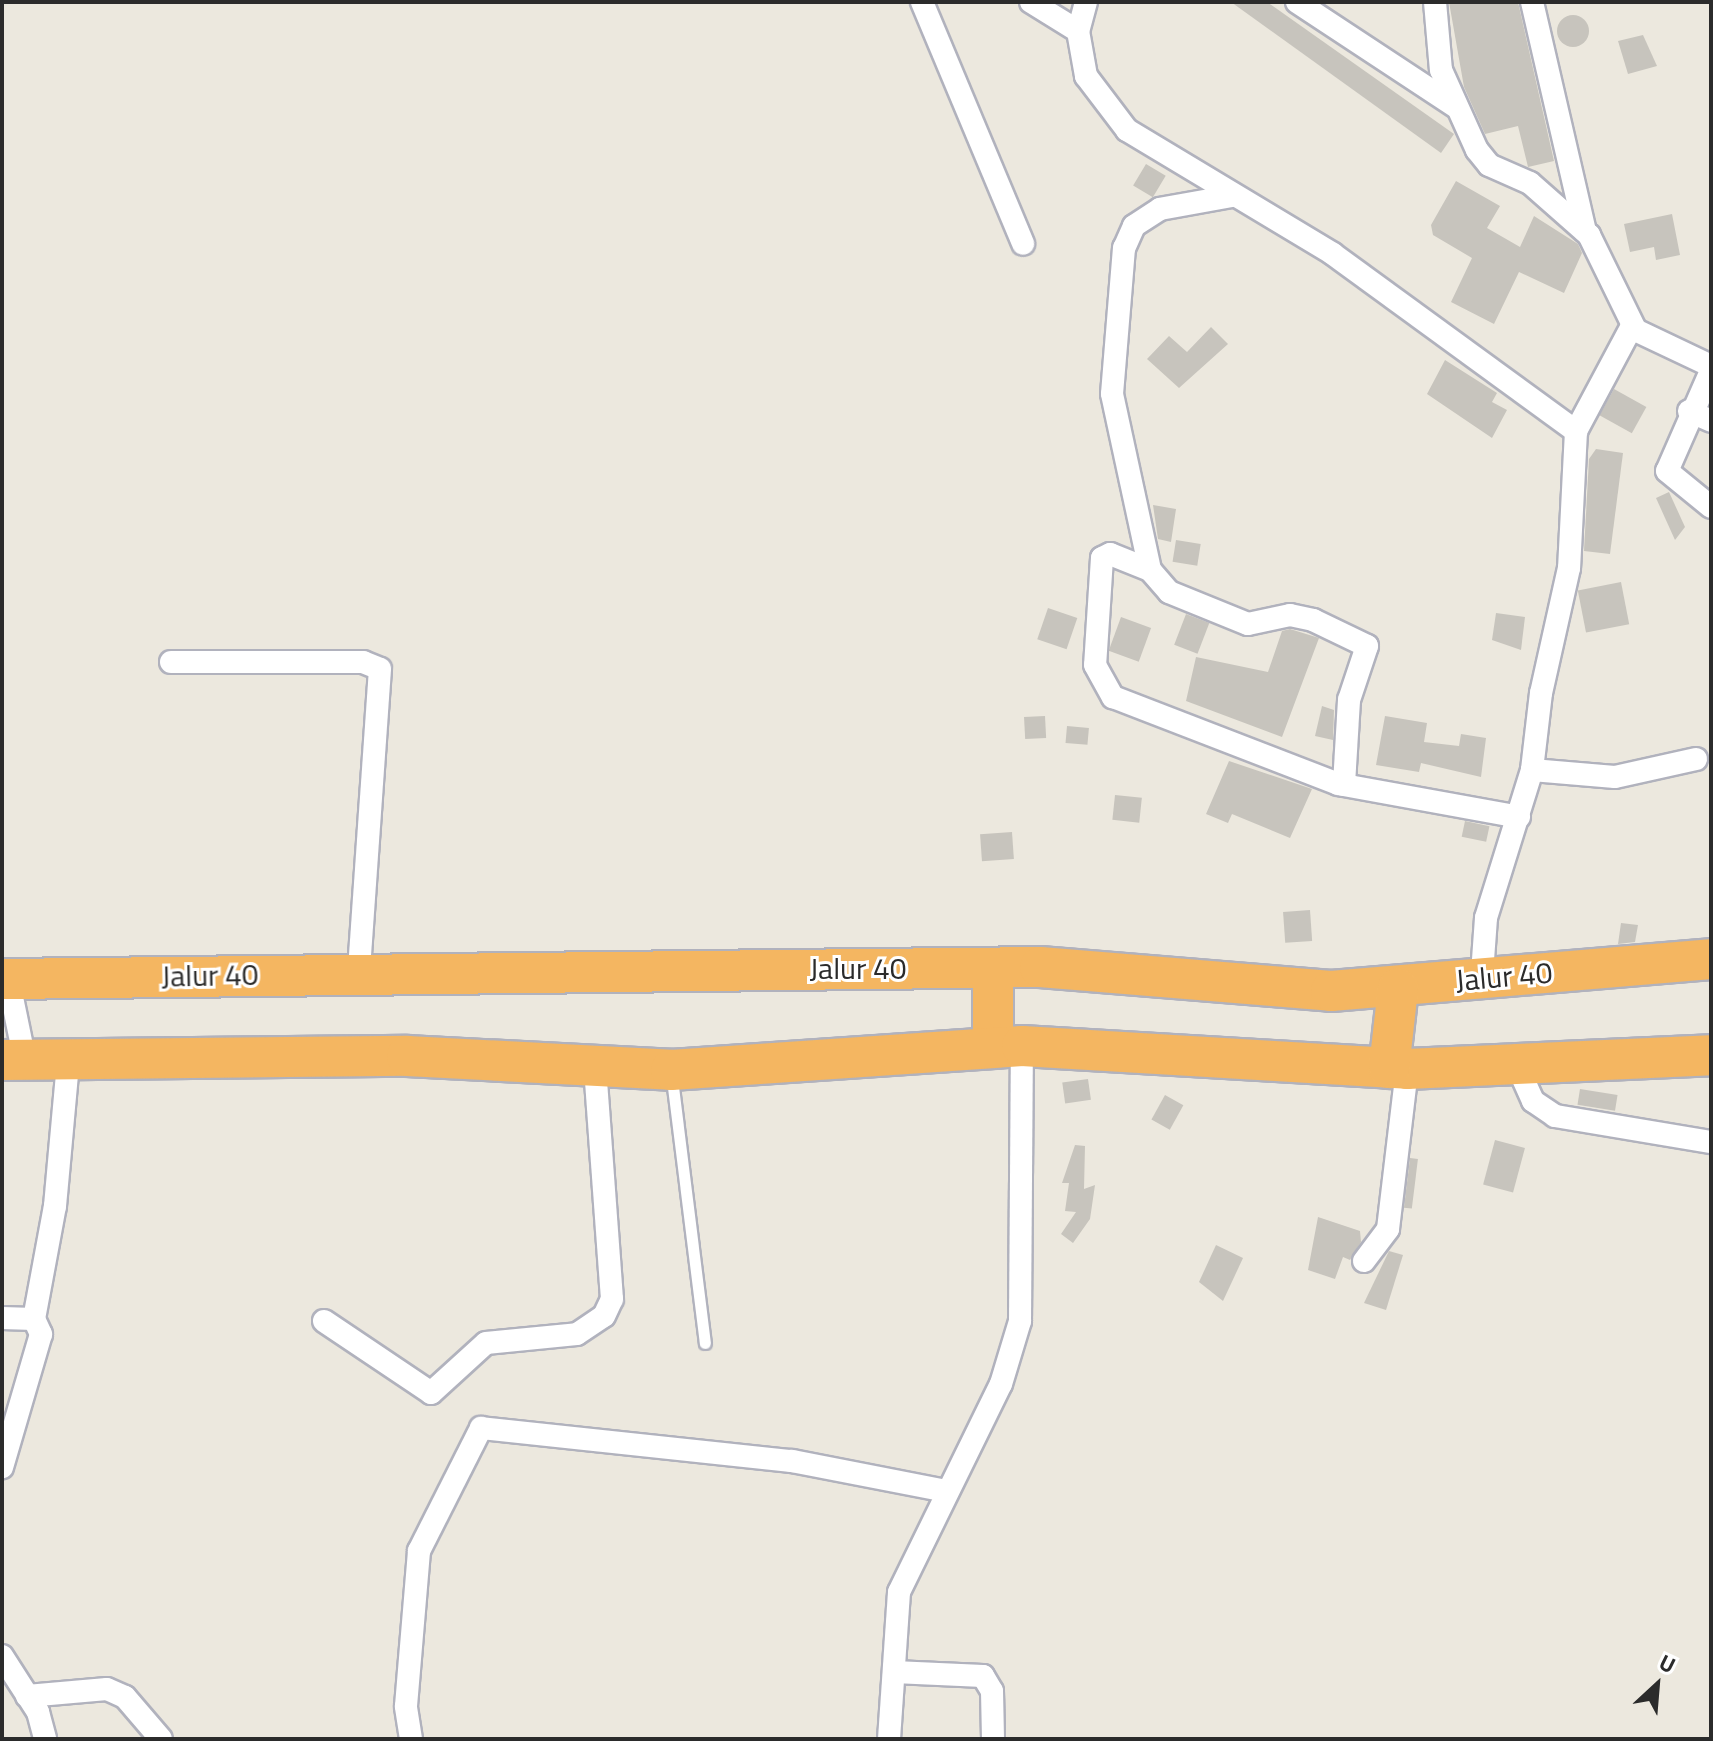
<!DOCTYPE html>
<html>
<head>
<meta charset="utf-8">
<style>
  body { margin:0 }
  #map { position:relative; width:1713px; height:1741px; overflow:hidden; background:#ece8de; font-family:"Titillium Web",sans-serif }
  div>[style] { position:absolute }
  [style*='--x'] { left:calc(var(--x)*1px); top:calc(var(--y)*1px); width:calc(var(--w)*1px); rotate:calc(var(--a)*1deg) }
  .building>* { inset:0; background:#c7c4bd; transform-origin:0 0 }
  .round { border-radius:50% }
  .roads { filter:drop-shadow(2px 0 #b1b2bd) drop-shadow(-2px 0 #b1b2bd) drop-shadow(0 2px #b1b2bd) drop-shadow(0 -2px #b1b2bd) }
  .lane>* { height:11px; margin:-5.5px; padding:0 5.5px; transform-origin:5.5px; border-radius:5.5px; background:#fff }
  .street>* { height:22px; margin:-11px; padding:0 11px; transform-origin:11px; border-radius:11px; background:#fff }
  .highway>* { height:40px; margin:-20px; padding:0 20px; transform-origin:20px; border-radius:20px; background:#f4b661 }
  span { translate:-50% -50%; white-space:nowrap; text-align:center; line-height:1.15; -webkit-text-stroke:6px #fff; paint-order:stroke }
  .street-label { font-size:30px; color:#2b2b2b }
  .frame { position:absolute; inset:0; border:4px solid #2b2b2b; pointer-events:none }
  .north { position:absolute; left:1617px; top:1645px; width:80px; height:80px; -webkit-text-stroke:6px #fff; paint-order:stroke; rotate:26deg; font-size:22px; font-weight:700; line-height:32px; text-align:center; color:#2b2b2b }
  .north::after { content:''; display:block; margin:auto; width:28px; height:36px; background:#2b2b2b; clip-path:polygon(50% 0,100% 100%,50% 72%,0 100%) }
</style>
</head>
<body>
<div id="map">
  <div class="building">
    <div style="clip-path:polygon(1231px 2px,1267px 2px,1454px 134px,1441px 153px)"></div>
    <div style="clip-path:polygon(1449px 2px,1518px 2px,1554px 161px,1528px 167px,1518px 126px,1485px 134px,1464px 87px)"></div>
    <div class="round" style="left:1557px;top:15px;width:32px;height:32px"></div>
    <div style="clip-path:polygon(1643px 35px,1657px 66px,1628px 74px,1618px 41px)"></div>
    <div style="left:1146px;top:164px;width:23px;height:25px;rotate:31deg"></div>
    <div style="clip-path:polygon(1456px 181px,1500px 206px,1487px 228px,1520px 247px,1534px 216px,1578px 244px,1582px 253px,1564px 293px,1519px 272px,1494px 324px,1451px 302px,1472px 258px,1433px 235px,1431px 225px)"></div>
    <div style="clip-path:polygon(1672px 214px,1680px 255px,1656px 260px,1654px 247px,1630px 252px,1624px 224px)"></div>
    <div style="clip-path:polygon(1211px 327px,1228px 344px,1179px 388px,1147px 359px,1169px 336px,1187px 352px)"></div>
    <div style="clip-path:polygon(1445px 360px,1497px 393px,1492px 402px,1507px 410px,1492px 438px,1427px 394px)"></div>
    <div style="left:1614px;top:389px;width:37px;height:30px;rotate:29deg"></div>
    <div style="clip-path:polygon(1596px 449px,1623px 453px,1610px 554px,1584px 551px,1589px 459px)"></div>
    <div style="clip-path:polygon(1669px 492px,1685px 527px,1675px 540px,1656px 498px)"></div>
    <div style="clip-path:polygon(1153px 505px,1176px 509px,1171px 542px,1158px 539px)"></div>
    <div style="left:1176px;top:540px;width:25px;height:22px;rotate:9deg"></div>
    <div style="left:1621px;top:582px;width:43px;height:44px;rotate:79deg"></div>
    <div style="left:1048px;top:608px;width:31px;height:33px;rotate:19deg"></div>
    <div style="clip-path:polygon(1496px 613px,1525px 617px,1521px 650px,1492px 640px)"></div>
    <div style="left:1186px;top:614px;width:25px;height:33px;rotate:21deg"></div>
    <div style="left:1121px;top:617px;width:32px;height:36px;rotate:20deg"></div>
    <div style="clip-path:polygon(1290px 629px,1319px 638px,1282px 737px,1186px 701px,1196px 657px,1268px 672px,1282px 631px)"></div>
    <div style="clip-path:polygon(1322px 706px,1334px 710px,1333px 740px,1315px 736px)"></div>
    <div style="left:1045px;top:716px;width:22px;height:21px;rotate:87deg"></div>
    <div style="clip-path:polygon(1385px 716px,1427px 723px,1424px 742px,1459px 746px,1461px 734px,1486px 738px,1481px 777px,1421px 763px,1419px 772px,1376px 765px)"></div>
    <div style="left:1067px;top:726px;width:22px;height:17px;rotate:5deg"></div>
    <div style="clip-path:polygon(1229px 761px,1312px 789px,1290px 838px,1232px 814px,1228px 823px,1206px 814px)"></div>
    <div style="left:1115px;top:795px;width:27px;height:25px;rotate:6deg"></div>
    <div style="left:1465px;top:821px;width:25px;height:16px;rotate:12deg"></div>
    <div style="left:1012px;top:832px;width:27px;height:32px;rotate:86deg"></div>
    <div style="left:1310px;top:910px;width:31px;height:27px;rotate:86deg"></div>
    <div style="clip-path:polygon(1621px 923px,1638px 925px,1635px 942px,1618px 944px)"></div>
    <div style="left:1088px;top:1079px;width:21px;height:26px;rotate:82deg"></div>
    <div style="left:1580px;top:1089px;width:38px;height:16px;rotate:9deg"></div>
    <div style="left:1165px;top:1095px;width:21px;height:28px;rotate:29deg"></div>
    <div style="left:1495px;top:1140px;width:31px;height:46px;rotate:15deg"></div>
    <div style="clip-path:polygon(1075px 1145px,1085px 1146px,1084px 1189px,1095px 1185px,1090px 1219px,1073px 1243px,1061px 1234px,1076px 1212px,1065px 1211px,1069px 1183px,1062px 1183px)"></div>
    <div style="left:1410px;top:1158px;width:8px;height:50px;rotate:7deg"></div>
    <div style="clip-path:polygon(1318px 1217px,1360px 1231px,1361px 1242px,1350px 1260px,1343px 1257px,1335px 1279px,1308px 1270px)"></div>
    <div style="clip-path:polygon(1216px 1245px,1243px 1258px,1223px 1301px,1199px 1282px)"></div>
    <div style="clip-path:polygon(1389px 1251px,1403px 1255px,1386px 1310px,1364px 1303px)"></div>
  </div>
  <div class="roads">
    <div class="lane">
      <div style="--x:672;--y:1079;--w:266;--a:82.9"></div>
    </div>
    <div class="street">
      <div style="--x:922;--y:2;--w:262;--a:67.3"></div>
      <div style="--x:1031;--y:2;--w:55;--a:31.7"></div>
      <div style="--x:1086;--y:2;--w:30;--a:105"></div>
      <div style="--x:1078;--y:31;--w:46;--a:79.9"></div>
      <div style="--x:1086;--y:76;--w:68;--a:52.8"></div>
      <div style="--x:1127;--y:130;--w:240;--a:31"></div>
      <div style="--x:1333;--y:254;--w:301;--a:36.1"></div>
      <div style="--x:1576;--y:431;--w:137;--a:92.9"></div>
      <div style="--x:1569;--y:568;--w:128;--a:102.6"></div>
      <div style="--x:1541;--y:693;--w:78;--a:96.7"></div>
      <div style="--x:1532;--y:770;--w:155;--a:107.3"></div>
      <div style="--x:1486;--y:918;--w:56;--a:94.1"></div>
      <div style="--x:1297;--y:2;--w:189;--a:33.4"></div>
      <div style="--x:1435;--y:2;--w:68;--a:85"></div>
      <div style="--x:1441;--y:70;--w:88;--a:65.8"></div>
      <div style="--x:1477;--y:150;--w:19;--a:51"></div>
      <div style="--x:1489;--y:165;--w:45;--a:23.7"></div>
      <div style="--x:1530;--y:183;--w:79;--a:41.4"></div>
      <div style="--x:1589;--y:235;--w:105;--a:63.9"></div>
      <div style="--x:1532;--y:2;--w:235;--a:77"></div>
      <div style="--x:1232;--y:196;--w:73;--a:169.8"></div>
      <div style="--x:1160;--y:209;--w:31;--a:147"></div>
      <div style="--x:1134;--y:226;--w:24;--a:114"></div>
      <div style="--x:1124;--y:248;--w:146;--a:94.7"></div>
      <div style="--x:1112;--y:394;--w:180;--a:77.8"></div>
      <div style="--x:1150;--y:570;--w:29;--a:49"></div>
      <div style="--x:1169;--y:592;--w:85;--a:22.1"></div>
      <div style="--x:1248;--y:624;--w:43;--a:-12.1"></div>
      <div style="--x:1290;--y:615;--w:24;--a:12"></div>
      <div style="--x:1313;--y:620;--w:60;--a:25.7"></div>
      <div style="--x:1367;--y:646;--w:57;--a:108.4"></div>
      <div style="--x:1349;--y:700;--w:85;--a:93.4"></div>
      <div style="--x:1711;--y:371;--w:109;--a:113.7"></div>
      <div style="--x:1667;--y:471;--w:57;--a:39.3"></div>
      <div style="--x:1689;--y:411;--w:24;--a:24"></div>
      <div style="--x:1576;--y:431;--w:117;--a:-61.9"></div>
      <div style="--x:1631;--y:328;--w:89;--a:25.4"></div>
      <div style="--x:1150;--y:570;--w:43;--a:-158.2"></div>
      <div style="--x:1110;--y:554;--w:9;--a:153"></div>
      <div style="--x:1102;--y:558;--w:107;--a:93.7"></div>
      <div style="--x:1095;--y:665;--w:37;--a:61"></div>
      <div style="--x:1113;--y:697;--w:241;--a:21.1"></div>
      <div style="--x:1338;--y:784;--w:184;--a:10.3"></div>
      <div style="--x:171;--y:662;--w:192;--a:0"></div>
      <div style="--x:363;--y:662;--w:18;--a:22"></div>
      <div style="--x:380;--y:669;--w:304;--a:94"></div>
      <div style="--x:1532;--y:770;--w:83;--a:4.8"></div>
      <div style="--x:1615;--y:777;--w:83;--a:-12.5"></div>
      <div style="--x:7;--y:973;--w:90;--a:78.4"></div>
      <div style="--x:1516;--y:1063;--w:42;--a:65.9"></div>
      <div style="--x:1533;--y:1101;--w:27;--a:34"></div>
      <div style="--x:1555;--y:1116;--w:158;--a:9.5"></div>
      <div style="--x:1364;--y:1261;--w:40;--a:-53"></div>
      <div style="--x:1388;--y:1229;--w:161;--a:-83.2"></div>
      <div style="--x:2;--y:1318;--w:32;--a:2"></div>
      <div style="--x:34;--y:1319;--w:17;--a:65"></div>
      <div style="--x:41;--y:1334;--w:139;--a:106.3"></div>
      <div style="--x:34;--y:1319;--w:115;--a:-79.5"></div>
      <div style="--x:55;--y:1206;--w:144;--a:-84.8"></div>
      <div style="--x:324;--y:1321;--w:129;--a:33.9"></div>
      <div style="--x:431;--y:1393;--w:74;--a:-42.3"></div>
      <div style="--x:486;--y:1343;--w:91;--a:-5.6"></div>
      <div style="--x:577;--y:1334;--w:32;--a:-34"></div>
      <div style="--x:604;--y:1316;--w:19;--a:-65"></div>
      <div style="--x:612;--y:1299;--w:232;--a:-94.2"></div>
      <div style="--x:2;--y:1656;--w:67;--a:57.3"></div>
      <div style="--x:38;--y:1712;--w:28;--a:75"></div>
      <div style="--x:894;--y:1672;--w:89;--a:2.6"></div>
      <div style="--x:983;--y:1676;--w:17;--a:59"></div>
      <div style="--x:992;--y:1691;--w:48;--a:88.8"></div>
      <div style="--x:27;--y:1696;--w:80;--a:-5"></div>
      <div style="--x:107;--y:1689;--w:20;--a:24"></div>
      <div style="--x:125;--y:1697;--w:55;--a:49.4"></div>
      <div style="--x:411;--y:1739;--w:33;--a:-99"></div>
      <div style="--x:406;--y:1706;--w:156;--a:-85.2"></div>
      <div style="--x:419;--y:1551;--w:138;--a:-63.2"></div>
      <div style="--x:481;--y:1428;--w:313;--a:6.1"></div>
      <div style="--x:792;--y:1461;--w:158;--a:11"></div>
      <div style="--x:889;--y:1739;--w:147;--a:-86.1"></div>
      <div style="--x:899;--y:1592;--w:232;--a:-63.9"></div>
      <div style="--x:1001;--y:1384;--w:66;--a:-73.2"></div>
      <div style="--x:1020;--y:1321;--w:275;--a:-89.6"></div>
    </div>
    <div class="highway">
      <div style="--x:993;--y:968;--w:78;--a:90"></div>
      <div style="--x:2;--y:979;--w:1038;--a:-0.66"></div>
      <div style="--x:1040;--y:967;--w:292;--a:4.7"></div>
      <div style="--x:1331;--y:991;--w:381;--a:-4.8"></div>
      <div style="--x:2;--y:1060;--w:405;--a:-0.6"></div>
      <div style="--x:407;--y:1056;--w:264;--a:3"></div>
      <div style="--x:671;--y:1070;--w:352;--a:-3.9"></div>
      <div style="--x:1022;--y:1046;--w:386;--a:3.4"></div>
      <div style="--x:1407;--y:1069;--w:304;--a:-2.6"></div>
      <div style="--x:1389;--y:1068;--w:80;--a:-83.5"></div>
    </div>
  </div>
  <div class="street-label">
    <span style="left:858px;top:968px">Jalur 40</span>
    <span style="left:210px;top:975px;rotate:-1deg">Jalur 40</span>
    <span style="left:1504px;top:976px;rotate:-5deg">Jalur 40</span>
  </div>
  <div class="frame"></div>
  <div class="north">U</div>
</div>
</body>
</html>
